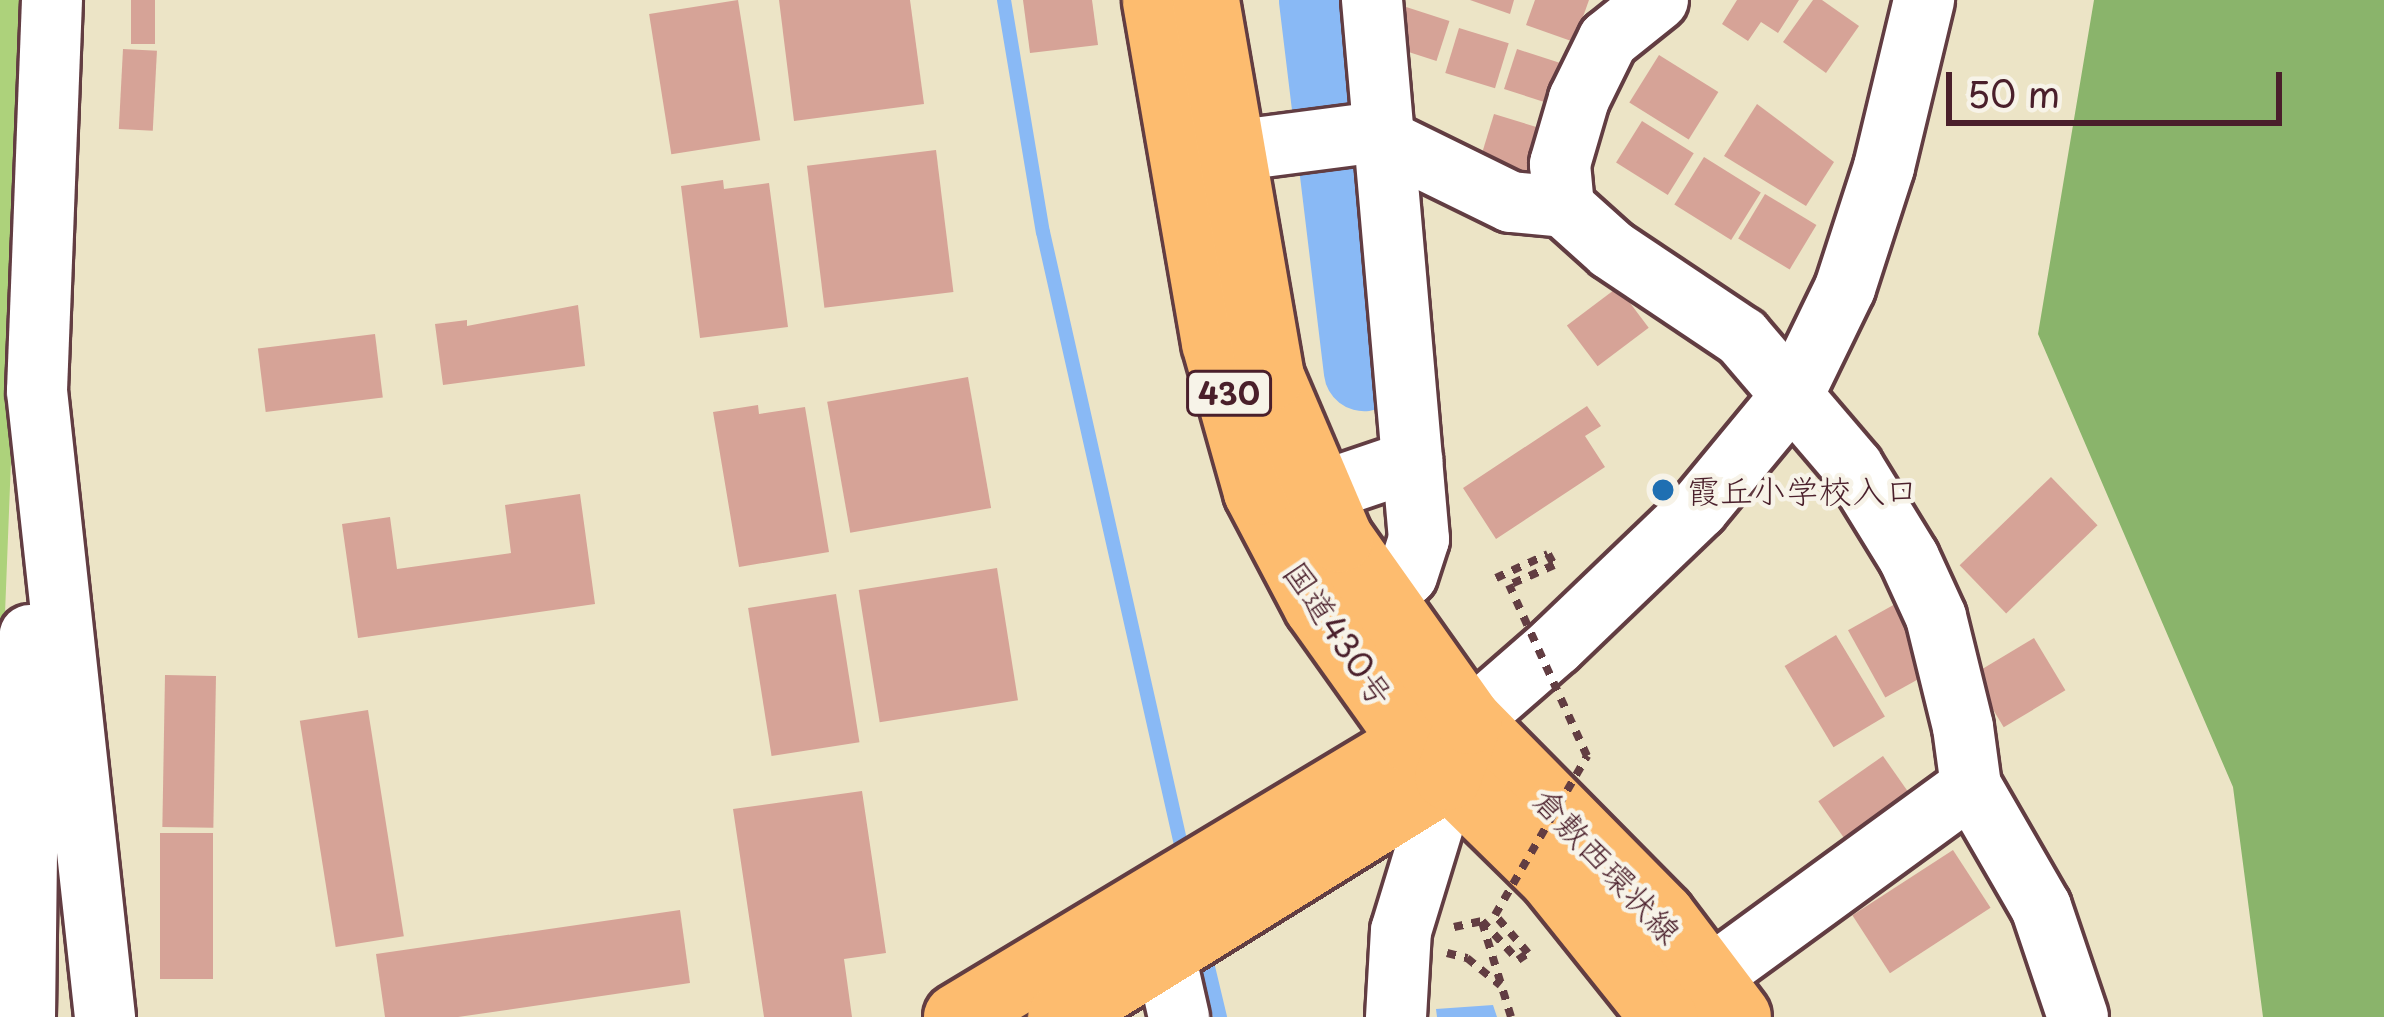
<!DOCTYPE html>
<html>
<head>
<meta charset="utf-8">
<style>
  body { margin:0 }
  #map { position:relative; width:2384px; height:1017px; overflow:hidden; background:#ece4c6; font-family:"Playpen Sans","Klee One",sans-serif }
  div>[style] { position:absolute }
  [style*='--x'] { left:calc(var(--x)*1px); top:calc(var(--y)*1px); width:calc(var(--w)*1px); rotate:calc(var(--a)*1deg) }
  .green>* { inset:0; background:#add27b }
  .forest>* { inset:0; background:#8ab46b }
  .water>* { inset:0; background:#89b9f5 }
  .stream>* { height:14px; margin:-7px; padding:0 7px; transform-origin:7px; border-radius:7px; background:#89b9f5 }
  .river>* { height:81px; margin:-40.5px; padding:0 40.5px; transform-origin:40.5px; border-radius:40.5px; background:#89b9f5 }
  .building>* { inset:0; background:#d6a397; transform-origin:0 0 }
  .path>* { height:8px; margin-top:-4px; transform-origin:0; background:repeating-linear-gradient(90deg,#623d42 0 9px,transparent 0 18px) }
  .roads { filter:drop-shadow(3px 0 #623d42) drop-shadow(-3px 0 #623d42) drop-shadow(0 3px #623d42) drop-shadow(0 -3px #623d42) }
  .minor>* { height:60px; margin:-30px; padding:0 30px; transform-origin:30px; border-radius:30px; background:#fff }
  .major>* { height:66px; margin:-33px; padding:0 33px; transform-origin:33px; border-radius:33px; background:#fdbc6f }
  .highway>* { height:66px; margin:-33px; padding:0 33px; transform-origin:33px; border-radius:33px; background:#fdbc6f }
  .path-bridge>* { height:8px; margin-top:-4px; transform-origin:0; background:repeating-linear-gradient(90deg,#623d42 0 9px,transparent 0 18px) }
  .dots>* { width:33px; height:33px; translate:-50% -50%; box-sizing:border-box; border:6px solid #f7f3e8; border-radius:50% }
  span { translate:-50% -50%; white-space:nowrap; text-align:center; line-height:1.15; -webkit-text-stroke:9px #f7f3e8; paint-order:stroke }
  .shield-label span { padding:3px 9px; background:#f7f3e8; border:3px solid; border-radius:9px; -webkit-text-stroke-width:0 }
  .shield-label { font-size:30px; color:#4a1f2b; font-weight:700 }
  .poi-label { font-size:33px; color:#4a1f2b }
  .left { translate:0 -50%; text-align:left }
  .street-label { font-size:33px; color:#4a1f2b }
  .scale { position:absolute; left:1946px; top:72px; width:336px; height:54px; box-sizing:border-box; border:6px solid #4a1f2b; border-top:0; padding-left:15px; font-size:36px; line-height:42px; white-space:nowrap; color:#4a1f2b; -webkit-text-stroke:9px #f7f3e8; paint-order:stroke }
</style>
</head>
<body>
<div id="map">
  <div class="green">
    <div style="clip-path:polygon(0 0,29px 0,3px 665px,0 961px)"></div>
  </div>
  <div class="forest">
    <div style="clip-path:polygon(2094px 0,2384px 0,2384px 1017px,2263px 1017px,2233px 787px,2038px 334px)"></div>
  </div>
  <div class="water">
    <div style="clip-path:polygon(1493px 1005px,1497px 1017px,1437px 1017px,1436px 1009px)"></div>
  </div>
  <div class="stream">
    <div style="--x:1004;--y:0;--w:235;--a:80.5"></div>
    <div style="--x:1043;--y:232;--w:642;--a:77.31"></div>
    <div style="--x:1204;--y:950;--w:69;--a:76.6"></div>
  </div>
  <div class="river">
    <div style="--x:1319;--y:0;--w:373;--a:83.1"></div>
  </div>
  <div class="building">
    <div style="left:131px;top:0;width:24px;height:44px"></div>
    <div style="left:738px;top:0;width:142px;height:90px;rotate:81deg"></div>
    <div style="clip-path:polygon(779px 0,910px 0,924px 104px,794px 121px)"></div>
    <div style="clip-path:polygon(1023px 0,1092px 0,1098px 45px,1030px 53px)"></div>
    <div style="clip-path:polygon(1470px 0,1514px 0,1510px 14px)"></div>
    <div style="clip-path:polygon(1535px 0,1589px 0,1574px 42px,1526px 25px)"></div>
    <div style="clip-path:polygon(1737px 0,1799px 0,1778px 33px,1761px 22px,1748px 41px,1722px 24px)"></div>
    <div style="clip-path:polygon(1813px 0,1822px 0,1859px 26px,1826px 73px,1783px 42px)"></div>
    <div style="left:1400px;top:5px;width:52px;height:42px;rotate:18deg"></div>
    <div style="left:1459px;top:28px;width:52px;height:47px;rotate:17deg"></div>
    <div style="left:123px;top:49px;width:34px;height:80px;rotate:3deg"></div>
    <div style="left:1517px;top:49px;width:52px;height:42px;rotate:18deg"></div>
    <div style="left:1659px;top:55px;width:70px;height:56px;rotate:32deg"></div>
    <div style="clip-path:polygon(1757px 104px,1834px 162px,1806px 206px,1724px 156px)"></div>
    <div style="left:1494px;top:114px;width:51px;height:47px;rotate:17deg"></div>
    <div style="left:1642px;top:121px;width:61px;height:49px;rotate:32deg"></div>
    <div style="left:936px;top:150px;width:143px;height:130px;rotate:83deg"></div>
    <div style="left:1704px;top:157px;width:67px;height:56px;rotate:32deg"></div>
    <div style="clip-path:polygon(723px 180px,724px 189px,769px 183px,788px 327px,700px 338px,681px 186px)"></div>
    <div style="left:1765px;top:194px;width:60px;height:52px;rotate:31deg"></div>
    <div style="left:1618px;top:287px;width:51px;height:64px;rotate:53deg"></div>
    <div style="clip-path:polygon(578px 305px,585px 366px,443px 385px,435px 324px,467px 320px,467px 326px)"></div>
    <div style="left:375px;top:334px;width:64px;height:118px;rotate:83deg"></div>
    <div style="left:968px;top:377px;width:133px;height:143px;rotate:80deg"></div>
    <div style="clip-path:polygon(758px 405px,759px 414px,805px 407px,829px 552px,739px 567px,713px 412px)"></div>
    <div style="clip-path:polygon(1587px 406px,1601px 426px,1585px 436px,1605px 467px,1496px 539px,1463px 488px)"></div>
    <div style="left:2051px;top:477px;width:67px;height:127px;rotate:46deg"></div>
    <div style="clip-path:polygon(580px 494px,595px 604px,358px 638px,342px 524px,390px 517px,397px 569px,511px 553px,505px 505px)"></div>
    <div style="left:997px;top:568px;width:134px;height:140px;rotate:81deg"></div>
    <div style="left:836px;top:594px;width:150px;height:89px;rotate:81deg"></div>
    <div style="left:1897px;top:603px;width:77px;height:56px;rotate:61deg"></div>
    <div style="left:1836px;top:635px;width:95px;height:60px;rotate:59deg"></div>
    <div style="left:2034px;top:638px;width:61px;height:72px;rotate:59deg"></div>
    <div style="left:165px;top:675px;width:51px;height:152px;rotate:1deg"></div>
    <div style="left:368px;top:710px;width:229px;height:69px;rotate:81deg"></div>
    <div style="left:1883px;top:756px;width:51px;height:79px;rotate:55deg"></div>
    <div style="clip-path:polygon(862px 791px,886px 953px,844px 959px,852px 1017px,764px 1017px,733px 809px)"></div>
    <div style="left:160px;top:833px;width:53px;height:146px"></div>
    <div style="left:1953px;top:850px;width:69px;height:120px;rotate:57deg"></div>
    <div style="clip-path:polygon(680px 910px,690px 983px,458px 1017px,385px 1017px,376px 954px)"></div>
  </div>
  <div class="path">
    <div style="--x:1496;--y:578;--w:57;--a:-24.8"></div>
    <div style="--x:1548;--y:554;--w:13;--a:61"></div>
    <div style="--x:1554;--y:565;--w:49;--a:156"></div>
    <div style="--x:1482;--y:921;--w:53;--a:47.3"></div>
    <div style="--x:1518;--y:960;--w:12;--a:-35"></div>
    <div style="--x:1528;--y:953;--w:50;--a:-131"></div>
    <div style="--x:1482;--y:922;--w:99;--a:73"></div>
    <div style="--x:1454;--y:927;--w:29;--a:-12"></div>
    <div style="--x:1447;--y:953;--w:21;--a:14"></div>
    <div style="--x:1467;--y:958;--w:43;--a:39.3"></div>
  </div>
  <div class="roads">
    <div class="minor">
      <div style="--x:52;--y:0;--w:391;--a:92.2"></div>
      <div style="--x:37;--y:391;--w:630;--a:83.8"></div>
      <div style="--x:1372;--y:0;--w:541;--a:85.02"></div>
      <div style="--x:1419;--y:539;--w:38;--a:108"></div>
      <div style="--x:1407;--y:575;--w:37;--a:139"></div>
      <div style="--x:1658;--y:0;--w:64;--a:141.3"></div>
      <div style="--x:1608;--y:40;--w:66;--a:116.2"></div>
      <div style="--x:1579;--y:99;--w:68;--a:106.3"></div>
      <div style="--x:1560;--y:164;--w:43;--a:84.7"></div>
      <div style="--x:1564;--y:207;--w:64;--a:41.9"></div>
      <div style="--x:1612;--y:250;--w:156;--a:33.8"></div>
      <div style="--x:1742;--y:337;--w:171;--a:49.5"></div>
      <div style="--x:1853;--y:467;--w:107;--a:58.4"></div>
      <div style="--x:1909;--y:558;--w:65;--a:65.4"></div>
      <div style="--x:1936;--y:617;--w:113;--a:76.2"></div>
      <div style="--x:1963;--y:727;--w:60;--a:82.3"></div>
      <div style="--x:1971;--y:786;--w:140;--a:60"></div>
      <div style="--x:2041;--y:907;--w:116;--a:71.4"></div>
      <div style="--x:1186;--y:157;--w:186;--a:-7.4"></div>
      <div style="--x:1370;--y:133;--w:157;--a:26.1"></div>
      <div style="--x:1511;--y:202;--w:53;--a:5.4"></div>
      <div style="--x:1276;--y:507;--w:144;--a:-18.7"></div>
      <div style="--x:1426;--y:738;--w:46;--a:-21.6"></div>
      <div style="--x:1469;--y:721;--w:116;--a:-41.1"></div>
      <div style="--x:1556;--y:645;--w:197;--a:-43.8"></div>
      <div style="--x:1698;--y:509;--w:151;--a:-50.4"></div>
      <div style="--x:1794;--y:393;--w:117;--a:-64.1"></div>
      <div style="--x:1845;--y:288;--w:127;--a:-72.1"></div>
      <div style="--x:1884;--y:167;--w:172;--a:-76.5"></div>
      <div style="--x:1165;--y:955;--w:64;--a:77.3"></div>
      <div style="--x:1671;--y:1005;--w:371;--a:-36.1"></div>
      <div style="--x:25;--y:1017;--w:382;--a:-89.3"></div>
      <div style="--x:1396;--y:1017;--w:86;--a:-86.7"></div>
      <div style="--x:1401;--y:931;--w:161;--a:-73"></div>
    </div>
    <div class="major">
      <div style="--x:1469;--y:721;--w:274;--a:45.3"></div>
      <div style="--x:1662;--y:916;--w:126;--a:53"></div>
      <div style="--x:1414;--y:742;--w:192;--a:44.4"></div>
      <div style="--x:1551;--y:876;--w:181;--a:51.3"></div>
    </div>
    <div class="highway">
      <div style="--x:957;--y:1017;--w:533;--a:-31.04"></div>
      <div style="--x:1414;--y:742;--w:167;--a:-125.5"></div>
      <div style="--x:1317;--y:606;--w:129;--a:-117.8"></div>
      <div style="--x:1257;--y:492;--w:155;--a:-105.7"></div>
      <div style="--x:1215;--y:343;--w:348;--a:-99.8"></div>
      <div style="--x:1061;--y:1017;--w:455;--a:-31.8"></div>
      <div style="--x:1448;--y:777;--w:60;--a:-69.4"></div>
      <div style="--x:1469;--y:721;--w:223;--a:-125.3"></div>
      <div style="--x:1340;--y:539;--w:176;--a:-113.1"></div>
      <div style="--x:1271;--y:377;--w:383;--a:-99.8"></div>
    </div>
  </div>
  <div class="path-bridge">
    <div style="--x:1495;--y:915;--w:184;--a:-59.9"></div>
    <div style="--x:1587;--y:756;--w:188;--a:-114.5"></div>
  </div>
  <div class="dots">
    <div style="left:1663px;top:490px;background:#1f6fb2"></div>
  </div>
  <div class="shield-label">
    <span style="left:1229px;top:393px">430</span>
  </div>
  <div class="poi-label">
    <span class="left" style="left:1687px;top:490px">霞丘小学校入口</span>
  </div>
  <div class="street-label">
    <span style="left:1339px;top:633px;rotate:56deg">国道430号</span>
    <span style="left:1608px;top:865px;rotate:47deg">倉敷西環状線</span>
  </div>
  <div class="scale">50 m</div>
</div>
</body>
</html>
